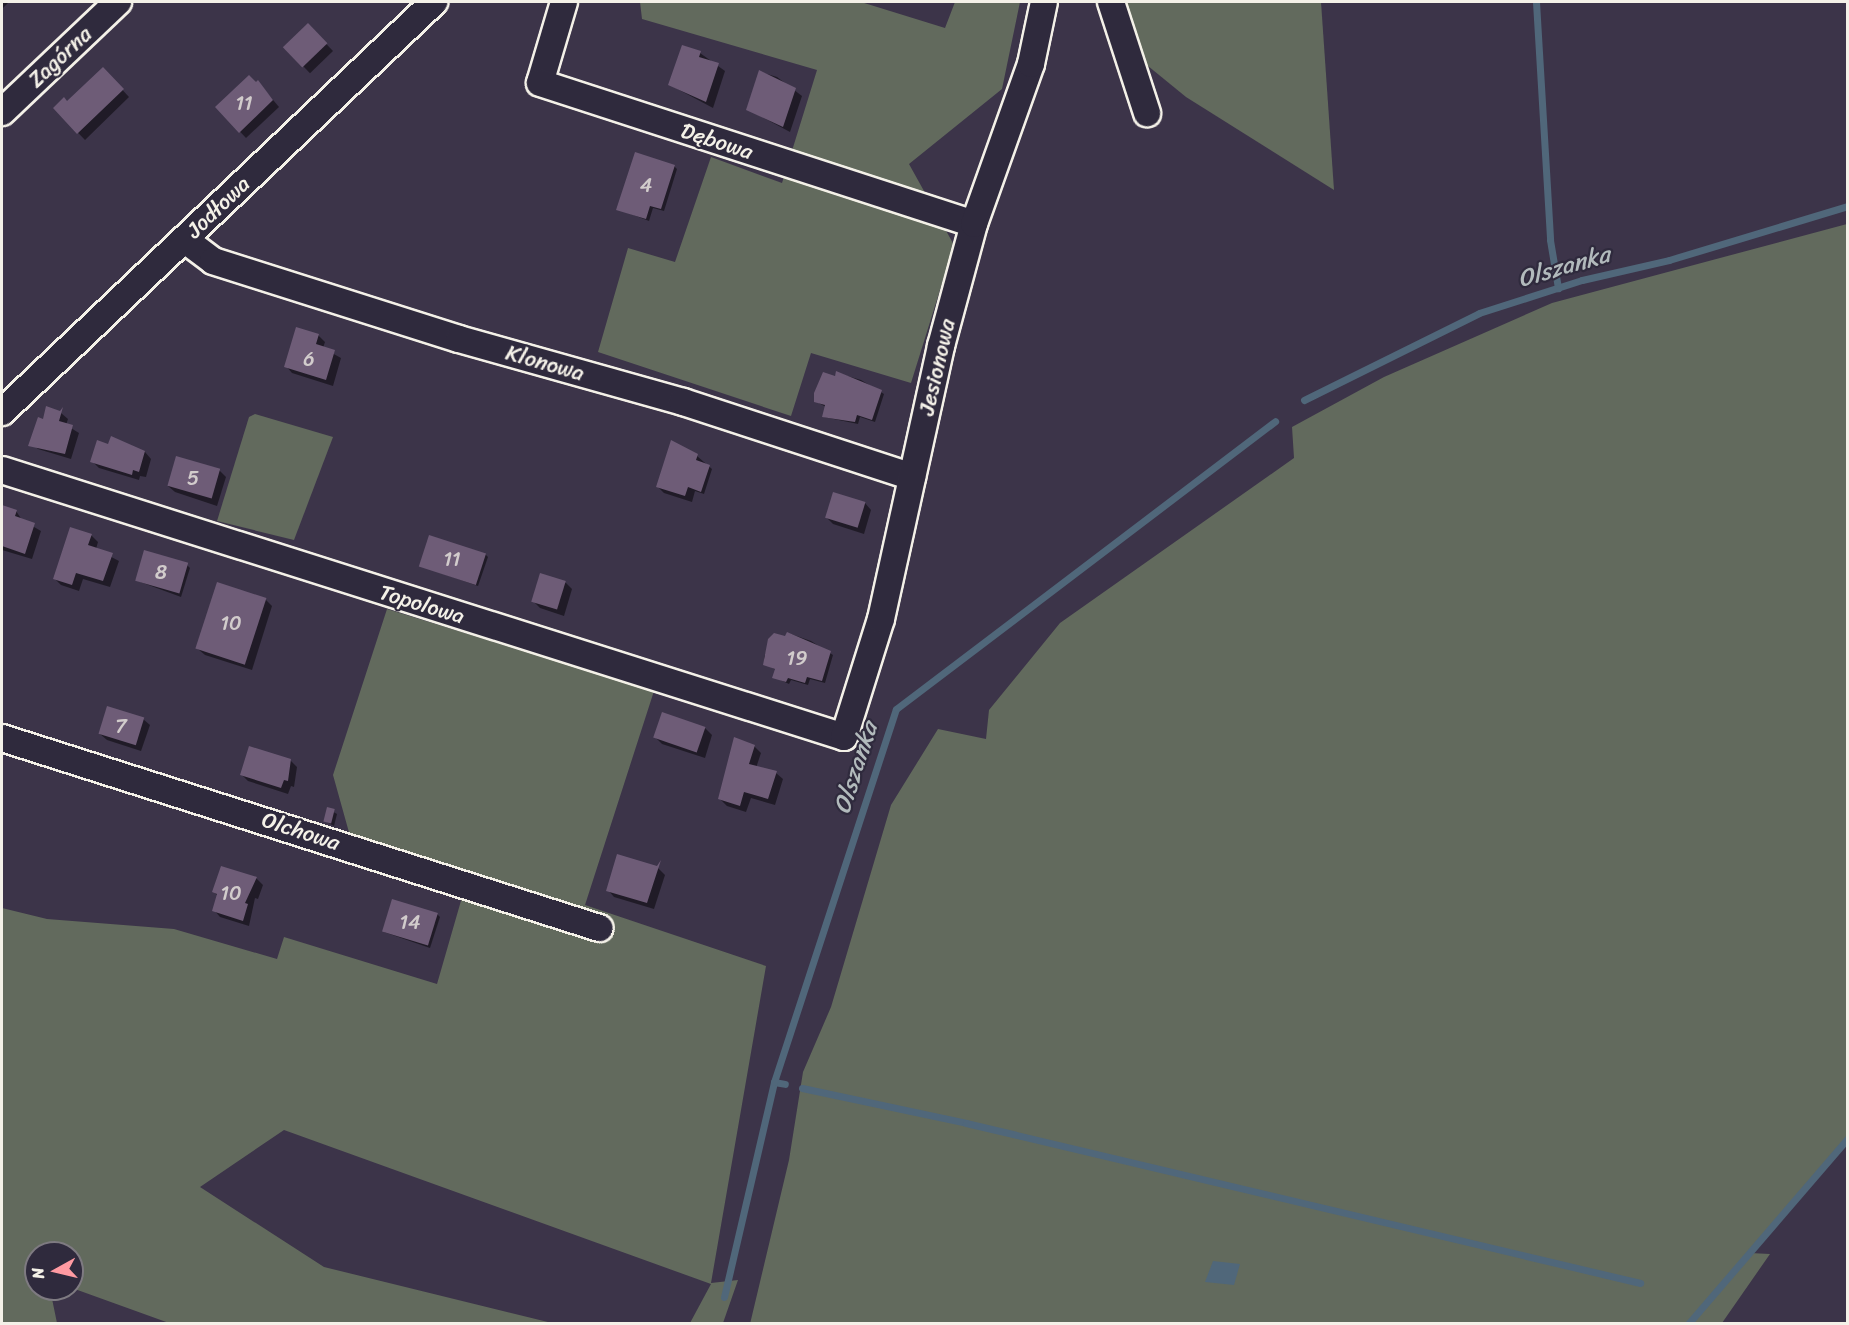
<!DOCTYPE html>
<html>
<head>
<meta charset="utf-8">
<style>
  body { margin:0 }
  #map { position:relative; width:1849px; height:1325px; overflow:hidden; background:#3c3449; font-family:Sriracha,sans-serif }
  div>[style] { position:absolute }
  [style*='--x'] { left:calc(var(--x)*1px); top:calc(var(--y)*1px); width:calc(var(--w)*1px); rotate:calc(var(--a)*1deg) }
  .green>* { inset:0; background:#626a5d }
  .water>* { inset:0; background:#50677a }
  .shadow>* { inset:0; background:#0007; transform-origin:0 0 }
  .stream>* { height:7px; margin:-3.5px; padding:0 3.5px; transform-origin:3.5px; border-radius:3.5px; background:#50677a }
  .building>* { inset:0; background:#6e5c77; transform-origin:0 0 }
  .roads { filter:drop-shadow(2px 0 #f4f1e8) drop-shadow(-2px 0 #f4f1e8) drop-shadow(0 2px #f4f1e8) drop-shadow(0 -2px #f4f1e8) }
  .street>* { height:26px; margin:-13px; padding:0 13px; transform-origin:13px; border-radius:13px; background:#2f2a3d }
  span { translate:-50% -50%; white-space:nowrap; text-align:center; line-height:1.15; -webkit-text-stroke:4.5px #2f2a3d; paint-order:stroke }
  .number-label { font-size:20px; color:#d2cccc }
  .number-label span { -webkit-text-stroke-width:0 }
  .street-label { font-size:22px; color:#f4f1e8 }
  .water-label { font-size:24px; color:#b2babc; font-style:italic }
  .frame { position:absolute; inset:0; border:3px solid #f4f1e8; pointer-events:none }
  .north { position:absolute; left:24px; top:1241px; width:60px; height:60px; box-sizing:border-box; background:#2f2a3d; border:2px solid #7e7a81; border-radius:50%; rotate:262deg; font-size:16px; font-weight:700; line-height:24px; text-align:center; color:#f4f1e8 }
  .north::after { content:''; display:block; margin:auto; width:21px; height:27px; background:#ff9aa2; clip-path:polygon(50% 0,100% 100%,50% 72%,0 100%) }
</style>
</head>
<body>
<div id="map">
  <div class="green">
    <div style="clip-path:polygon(640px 2px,861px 2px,945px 28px,955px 2px,1020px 2px,1002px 89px,909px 164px,954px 245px,911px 383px,811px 353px,791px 416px,598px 352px,628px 248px,675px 262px,711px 157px,782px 183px,817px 70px,642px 19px)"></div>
    <div style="clip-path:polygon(1121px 2px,1321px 2px,1334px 190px,1186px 97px,1137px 57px)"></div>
    <div style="clip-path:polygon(1847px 224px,1847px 1138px,1750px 1253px,1770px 1254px,1722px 1323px,750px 1324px,789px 1160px,803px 1072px,831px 1007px,891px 805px,938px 729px,986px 739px,989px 710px,1060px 623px,1294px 458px,1292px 427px,1384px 377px,1552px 303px)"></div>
    <div style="clip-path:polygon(255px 414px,333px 437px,294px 540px,217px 521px,249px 417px)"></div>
    <div style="clip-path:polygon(387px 609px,654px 691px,585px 905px,766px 966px,711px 1283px,738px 1280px,723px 1323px,690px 1323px,711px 1284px,284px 1130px,200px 1187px,324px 1267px,552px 1323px,169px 1323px,72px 1288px,72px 1253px,36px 1253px,36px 1289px,50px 1289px,57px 1323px,2px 1324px,2px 908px,47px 919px,174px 929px,277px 959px,284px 937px,437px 984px,469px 873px,350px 836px,333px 775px)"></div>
  </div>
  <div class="water">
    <div style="clip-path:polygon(1213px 1261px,1240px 1264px,1234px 1285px,1205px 1282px)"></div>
  </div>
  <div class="shadow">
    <div style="clip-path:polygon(2px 2px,8px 3px,2px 9px)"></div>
    <div style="left:308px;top:25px;width:36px;height:32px;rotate:46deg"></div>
    <div style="clip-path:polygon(700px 53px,725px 71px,713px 108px,670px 85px)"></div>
    <div style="clip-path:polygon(103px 69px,129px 97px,85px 140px,55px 109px,68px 103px)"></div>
    <div style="clip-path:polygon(760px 72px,777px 77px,802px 96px,790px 132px,747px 109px)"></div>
    <div style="clip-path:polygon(258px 82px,279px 107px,246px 138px,217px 107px)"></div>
    <div style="clip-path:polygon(674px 166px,677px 169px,664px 211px,653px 208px,649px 221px,618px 209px)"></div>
    <div style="clip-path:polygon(318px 335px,325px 342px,323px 348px,341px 358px,333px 386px,292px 373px,286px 366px)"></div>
    <div style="clip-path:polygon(837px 373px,861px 380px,884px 394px,875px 422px,860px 417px,858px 424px,824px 417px,826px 407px,815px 401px)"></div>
    <div style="clip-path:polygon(61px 413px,68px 419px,66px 425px,79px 433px,71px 459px,38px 449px,31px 442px,44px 421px)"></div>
    <div style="clip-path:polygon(145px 452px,151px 459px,146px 477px,140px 476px,139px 480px,99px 468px,92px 461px)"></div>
    <div style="clip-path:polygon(697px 456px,712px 469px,704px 494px,695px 491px,692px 502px,664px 493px,657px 486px)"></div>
    <div style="clip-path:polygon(219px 470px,226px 477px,217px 506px,175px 492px,168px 486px)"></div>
    <div style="clip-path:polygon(865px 503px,871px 510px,864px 534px,833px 524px,826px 517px)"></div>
    <div style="clip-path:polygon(2px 506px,16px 511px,22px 520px,41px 531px,32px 559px,2px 550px)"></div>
    <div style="clip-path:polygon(91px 535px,98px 542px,96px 549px,119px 561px,110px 587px,83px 579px,79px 591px,61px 585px,55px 579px)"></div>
    <div style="clip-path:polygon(485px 554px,488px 557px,478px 586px,421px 566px)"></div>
    <div style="clip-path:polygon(187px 565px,190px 568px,181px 597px,135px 580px)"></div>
    <div style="clip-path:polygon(541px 575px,566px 583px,572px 589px,564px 616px,540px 608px,533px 601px)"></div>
    <div style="clip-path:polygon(265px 599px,272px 606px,252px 670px,205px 655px,198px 649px)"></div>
    <div style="clip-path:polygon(788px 633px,811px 641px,833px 655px,825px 683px,810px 679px,808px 685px,791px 680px,789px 684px,774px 677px,776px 670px,765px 664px,764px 657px,774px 635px,786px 638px)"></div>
    <div style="clip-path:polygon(143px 719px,150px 725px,141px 751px,107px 740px,100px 734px)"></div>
    <div style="clip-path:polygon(705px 728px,712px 735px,705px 758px,662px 744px,655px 737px)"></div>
    <div style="clip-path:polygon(754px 746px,761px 753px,756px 768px,776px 773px,783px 779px,775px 805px,751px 798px,746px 812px,727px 806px,720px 799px)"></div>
    <div style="clip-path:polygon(290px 760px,297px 767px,294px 787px,291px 786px,288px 794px,248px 781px,241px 774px)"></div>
    <div style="clip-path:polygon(328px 809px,337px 814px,334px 826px,325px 821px)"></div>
    <div style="clip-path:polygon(658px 868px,665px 875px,654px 909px,614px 897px,608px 890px)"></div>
    <div style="clip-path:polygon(256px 878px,263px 885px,258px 899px,255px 898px,249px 926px,220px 917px,214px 910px,218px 896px,214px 892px)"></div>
    <div style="clip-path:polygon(437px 914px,440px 917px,430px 948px,384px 932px)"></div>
  </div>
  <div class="stream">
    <div style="--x:1536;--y:2;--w:238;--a:86.6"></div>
    <div style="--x:1550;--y:240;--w:49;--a:80.5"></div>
    <div style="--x:1304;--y:400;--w:195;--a:-26.4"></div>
    <div style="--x:1479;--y:313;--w:108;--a:-17.8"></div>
    <div style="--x:1582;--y:280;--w:89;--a:-12.9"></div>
    <div style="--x:1669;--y:260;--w:187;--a:-16.8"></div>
    <div style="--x:774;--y:1082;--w:11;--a:10"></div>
    <div style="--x:802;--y:1088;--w:168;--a:12"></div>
    <div style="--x:966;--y:1123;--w:693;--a:13.35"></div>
    <div style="--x:724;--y:1297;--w:221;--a:-76.9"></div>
    <div style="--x:774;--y:1082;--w:392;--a:-71.9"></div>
    <div style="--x:896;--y:709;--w:476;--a:-37.2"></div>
    <div style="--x:1688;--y:1324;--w:245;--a:-49.3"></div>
  </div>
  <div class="building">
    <div style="left:308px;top:23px;width:28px;height:35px;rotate:46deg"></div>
    <div style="clip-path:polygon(682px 45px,701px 51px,699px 57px,719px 63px,706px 102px,668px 85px)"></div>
    <div style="clip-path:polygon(103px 67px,124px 89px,77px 134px,53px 108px,64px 97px,67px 101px)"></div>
    <div style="clip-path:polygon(759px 70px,796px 88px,783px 127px,746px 110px)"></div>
    <div style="clip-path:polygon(249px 75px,256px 82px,258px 80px,273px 100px,239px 133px,215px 107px)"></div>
    <div style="clip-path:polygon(635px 152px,675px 165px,661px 209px,650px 206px,646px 219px,616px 210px)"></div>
    <div style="clip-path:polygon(296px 327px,319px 334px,316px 344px,335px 350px,326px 380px,284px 367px)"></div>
    <div style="clip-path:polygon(836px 371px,882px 390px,872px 420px,857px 415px,855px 422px,822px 417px,825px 405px,814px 402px,814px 393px,823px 372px,835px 376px)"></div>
    <div style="clip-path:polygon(46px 406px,60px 411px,63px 407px,59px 421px,73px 425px,65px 454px,28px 446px,38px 417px,43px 419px)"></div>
    <div style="clip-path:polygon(111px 436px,145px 451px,139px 472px,133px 470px,132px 475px,90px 462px,97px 440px,108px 444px)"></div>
    <div style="clip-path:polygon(671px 440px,698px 454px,696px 460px,710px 465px,701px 492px,688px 487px,685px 496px,656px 487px)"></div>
    <div style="left:176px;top:456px;width:46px;height:31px;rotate:16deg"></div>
    <div style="left:833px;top:492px;width:34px;height:27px;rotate:17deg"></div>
    <div style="clip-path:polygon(2px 505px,17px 510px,15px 516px,35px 523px,25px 554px,2px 546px)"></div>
    <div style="clip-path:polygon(70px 527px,92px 534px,88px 545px,113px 553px,103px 581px,76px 573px,72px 585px,53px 579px)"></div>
    <div style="left:429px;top:535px;width:60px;height:33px;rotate:18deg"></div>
    <div style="left:144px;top:550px;width:46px;height:32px;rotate:16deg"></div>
    <div style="left:540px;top:573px;width:27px;height:30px;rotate:17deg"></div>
    <div style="left:217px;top:582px;width:52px;height:70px;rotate:18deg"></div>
    <div style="clip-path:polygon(787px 632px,831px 651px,822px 681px,807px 677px,805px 683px,788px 678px,786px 682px,772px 678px,775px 669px,763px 665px,768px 639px,774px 633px,785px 636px)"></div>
    <div style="left:107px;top:706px;width:39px;height:29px;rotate:17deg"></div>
    <div style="left:662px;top:712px;width:46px;height:27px;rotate:19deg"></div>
    <div style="clip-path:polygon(734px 737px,755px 745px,749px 764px,777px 771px,768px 799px,744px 792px,740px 806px,718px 799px)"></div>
    <div style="clip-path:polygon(249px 746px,291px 759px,288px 781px,284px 780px,281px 788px,240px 775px)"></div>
    <div style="left:327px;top:807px;width:8px;height:15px;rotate:14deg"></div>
    <div style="clip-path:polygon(617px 854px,657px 866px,661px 860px,647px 903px,606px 891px)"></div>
    <div style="clip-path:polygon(221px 866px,257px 877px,245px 903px,248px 904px,243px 921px,212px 911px,217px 894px,212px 892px)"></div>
    <div style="left:392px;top:899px;width:48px;height:34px;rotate:17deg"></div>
  </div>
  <div class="roads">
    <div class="street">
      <div style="--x:564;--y:2;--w:84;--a:106.5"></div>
      <div style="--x:540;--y:83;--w:456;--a:18"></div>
      <div style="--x:1111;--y:2;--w:117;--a:72"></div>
      <div style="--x:2;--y:112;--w:160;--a:-43.5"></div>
      <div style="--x:184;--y:239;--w:36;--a:37"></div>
      <div style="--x:213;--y:261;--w:258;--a:17.6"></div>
      <div style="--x:459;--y:339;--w:233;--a:15.7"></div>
      <div style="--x:683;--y:402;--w:241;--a:18.1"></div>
      <div style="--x:2;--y:412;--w:596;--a:-43.5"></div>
      <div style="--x:2;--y:470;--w:883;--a:17.59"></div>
      <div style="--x:844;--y:737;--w:124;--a:-72.6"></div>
      <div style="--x:881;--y:619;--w:280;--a:-77.6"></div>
      <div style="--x:941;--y:346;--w:126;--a:-74.9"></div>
      <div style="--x:974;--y:224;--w:170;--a:-70.4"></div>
      <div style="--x:1031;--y:64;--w:63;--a:-78.2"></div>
      <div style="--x:2;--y:738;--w:627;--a:17.65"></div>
    </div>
  </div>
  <div class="number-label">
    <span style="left:244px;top:103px">11</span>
    <span style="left:646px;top:185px">4</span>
    <span style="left:309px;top:359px">6</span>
    <span style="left:193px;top:478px">5</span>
    <span style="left:452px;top:559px">11</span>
    <span style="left:161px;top:572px">8</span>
    <span style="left:231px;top:623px">10</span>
    <span style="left:797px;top:658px">19</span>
    <span style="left:121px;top:726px">7</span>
    <span style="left:231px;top:893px">10</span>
    <span style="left:410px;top:922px">14</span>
  </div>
  <div class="street-label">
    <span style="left:60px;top:57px;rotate:-43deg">Zagórna</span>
    <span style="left:717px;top:141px;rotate:18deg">Dębowa</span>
    <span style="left:218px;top:207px;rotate:-44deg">Jodłowa</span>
    <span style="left:545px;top:363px;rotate:16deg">Klonowa</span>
    <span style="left:937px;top:367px;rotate:-77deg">Jesionowa</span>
    <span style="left:422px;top:604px;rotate:17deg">Topolowa</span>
    <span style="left:301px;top:831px;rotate:18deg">Olchowa</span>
  </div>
  <div class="water-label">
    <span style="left:1564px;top:267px;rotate:-16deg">Olszanka</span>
    <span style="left:856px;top:768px;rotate:-72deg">Olszanka</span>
  </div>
  <div class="frame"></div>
  <div class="north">N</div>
</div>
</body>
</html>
